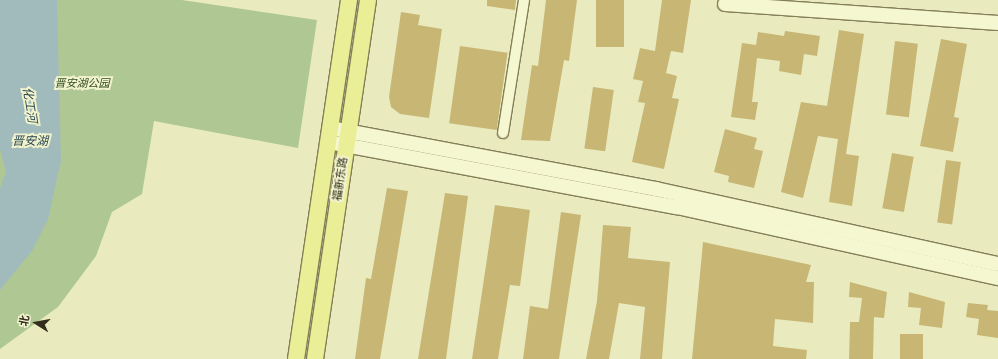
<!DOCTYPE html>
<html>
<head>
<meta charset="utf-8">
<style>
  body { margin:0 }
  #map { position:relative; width:998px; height:359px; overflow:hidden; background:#e9ebbe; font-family:"IBM Plex Serif","Noto Sans SC",serif }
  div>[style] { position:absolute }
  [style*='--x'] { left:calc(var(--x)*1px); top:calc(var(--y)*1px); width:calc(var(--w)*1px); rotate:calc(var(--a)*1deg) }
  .green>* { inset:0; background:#afc893 }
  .water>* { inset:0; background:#a1bbbd }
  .building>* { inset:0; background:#c8b675; transform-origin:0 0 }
  .roads { filter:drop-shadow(1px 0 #837e58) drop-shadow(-1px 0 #837e58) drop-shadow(0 1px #837e58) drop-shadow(0 -1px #837e58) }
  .street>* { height:10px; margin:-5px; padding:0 5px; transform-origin:5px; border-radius:5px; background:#f5f7d0 }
  .secondary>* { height:14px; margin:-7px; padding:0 7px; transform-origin:7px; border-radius:7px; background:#f5f7d0 }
  .primary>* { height:16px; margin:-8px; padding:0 8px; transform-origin:8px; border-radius:8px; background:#eaee96 }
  span { translate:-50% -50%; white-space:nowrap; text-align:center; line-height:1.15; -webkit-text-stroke:4px #f1f3cd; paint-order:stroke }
  .park-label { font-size:11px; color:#344e23; font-style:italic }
  .street-label { font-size:11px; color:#332f1c }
  .water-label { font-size:12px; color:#2b4752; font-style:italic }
  .north { position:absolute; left:16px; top:303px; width:40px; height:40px; -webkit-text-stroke:3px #f1f3cd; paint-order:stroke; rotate:281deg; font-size:11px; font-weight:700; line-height:16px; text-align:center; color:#332f1c }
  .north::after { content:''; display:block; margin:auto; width:14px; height:18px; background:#332f1c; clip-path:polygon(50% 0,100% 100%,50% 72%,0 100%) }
</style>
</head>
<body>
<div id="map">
  <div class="green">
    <div style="clip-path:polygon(0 0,182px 0,317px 20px,298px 148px,154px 121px,142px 194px,112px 212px,96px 256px,58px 307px,0 349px)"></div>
  </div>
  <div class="water">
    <div style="clip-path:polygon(0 0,57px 0,61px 161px,48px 219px,32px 251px,0 290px,0 188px,6px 172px,0 149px)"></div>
  </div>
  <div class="building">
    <div style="clip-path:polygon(487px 0,516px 0,515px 10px,487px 6px)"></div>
    <div style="clip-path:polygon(546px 0,577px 0,569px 61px,564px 60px,550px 141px,521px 140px,532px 65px,538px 66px)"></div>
    <div style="left:596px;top:0;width:28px;height:47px"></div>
    <div style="clip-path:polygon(662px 0,691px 0,683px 53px,671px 51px,666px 73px,677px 76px,672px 98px,679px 99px,664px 169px,632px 162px,645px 103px,638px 102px,643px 81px,633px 79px,640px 48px,655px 51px)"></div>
    <div style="clip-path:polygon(401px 12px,420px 15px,418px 25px,442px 29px,429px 118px,400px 114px,391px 107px,389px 97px)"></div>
    <div style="clip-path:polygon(839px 30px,864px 34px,846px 154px,859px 156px,852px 206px,829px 202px,838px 139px,818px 136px,803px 198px,781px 192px,801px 102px,827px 106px)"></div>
    <div style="clip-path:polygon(785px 31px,820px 36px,817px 56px,804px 54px,801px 75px,779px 71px,780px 61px,757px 58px,752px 102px,758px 102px,755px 120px,731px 117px,742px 43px,756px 45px,758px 32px,784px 36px)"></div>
    <div style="clip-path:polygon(941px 39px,967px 44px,954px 117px,959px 118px,953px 152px,920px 146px)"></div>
    <div style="left:895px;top:41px;width:23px;height:74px;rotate:7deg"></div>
    <div style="left:460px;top:46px;width:48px;height:78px;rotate:8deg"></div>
    <div style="left:593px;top:87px;width:21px;height:62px;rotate:8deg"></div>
    <div style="clip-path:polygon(725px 129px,757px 138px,754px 149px,763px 151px,754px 188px,728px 182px,729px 176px,714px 172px)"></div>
    <div style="left:892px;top:153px;width:22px;height:56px;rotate:10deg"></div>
    <div style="left:946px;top:160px;width:15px;height:63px;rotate:8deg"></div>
    <div style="clip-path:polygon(387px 188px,408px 191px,380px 359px,355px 359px,366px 278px,371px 279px)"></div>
    <div style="clip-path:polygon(445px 193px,468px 196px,446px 359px,418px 359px)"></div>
    <div style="clip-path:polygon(495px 205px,530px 210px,520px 286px,510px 285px,498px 359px,472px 359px)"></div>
    <div style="clip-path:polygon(561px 212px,581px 215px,559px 359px,523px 359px,530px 306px,548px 309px)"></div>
    <div style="clip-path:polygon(603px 225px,631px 227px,628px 258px,670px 262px,662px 359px,640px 359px,645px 307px,619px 303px,609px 359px,586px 359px,597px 301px)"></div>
    <div style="clip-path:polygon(703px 242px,811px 265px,806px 282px,814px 282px,813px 323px,775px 319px,773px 346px,807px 350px,806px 359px,692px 359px)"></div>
    <div style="clip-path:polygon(850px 282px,887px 292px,884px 318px,874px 317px,873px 359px,849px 359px,850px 322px,859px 322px,862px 298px,849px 297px)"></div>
    <div style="clip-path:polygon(909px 292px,945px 302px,942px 328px,919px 325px,921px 308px,908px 307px)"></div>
    <div style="clip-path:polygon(968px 303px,988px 305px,987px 310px,998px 311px,998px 338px,977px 335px,979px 319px,966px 317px)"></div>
    <div style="left:900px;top:334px;width:23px;height:25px"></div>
  </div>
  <div class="roads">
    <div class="street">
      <div style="--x:503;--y:133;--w:135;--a:-81"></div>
    </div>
    <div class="secondary">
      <div style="--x:725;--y:4;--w:274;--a:4"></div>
      <div style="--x:330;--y:128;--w:332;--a:10.6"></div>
      <div style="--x:656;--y:189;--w:350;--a:12.4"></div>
      <div style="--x:328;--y:142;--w:355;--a:10.6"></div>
      <div style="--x:677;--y:207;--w:329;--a:12.5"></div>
    </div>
    <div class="primary">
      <div style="--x:296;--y:359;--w:363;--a:-81.6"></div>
      <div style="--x:315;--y:359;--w:363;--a:-81.6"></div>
    </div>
  </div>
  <div class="park-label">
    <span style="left:82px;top:83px">晋安湖公园</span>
  </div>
  <div class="street-label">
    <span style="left:340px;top:179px;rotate:-82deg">福新东路</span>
  </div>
  <div class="water-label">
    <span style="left:30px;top:105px;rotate:81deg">化工河</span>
    <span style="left:30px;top:141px">晋安湖</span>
  </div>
  <div class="north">北</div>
</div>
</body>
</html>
